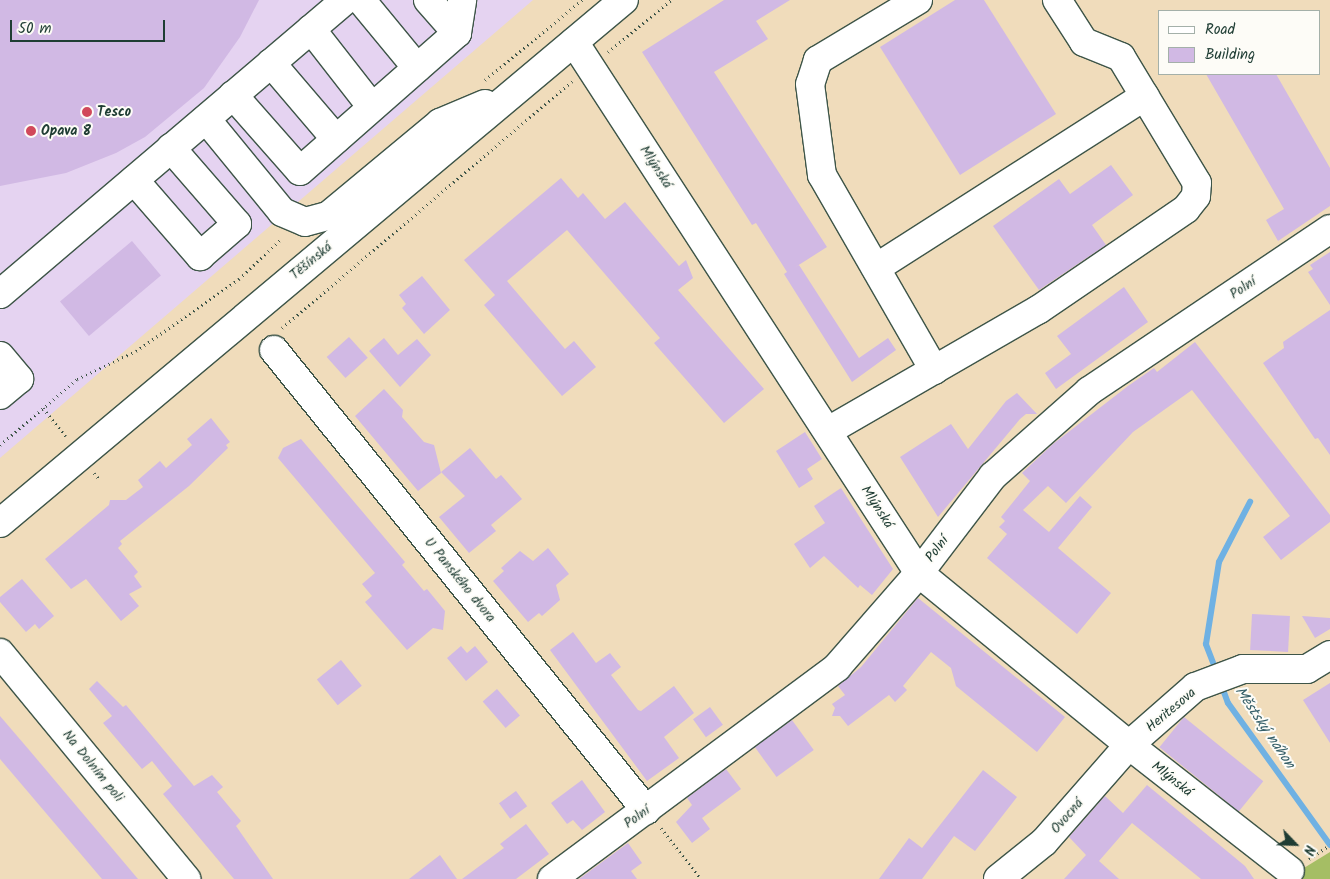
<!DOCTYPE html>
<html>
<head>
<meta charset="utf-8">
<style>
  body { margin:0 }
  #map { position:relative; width:1330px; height:879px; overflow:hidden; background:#f0dcbb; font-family:Kalam,sans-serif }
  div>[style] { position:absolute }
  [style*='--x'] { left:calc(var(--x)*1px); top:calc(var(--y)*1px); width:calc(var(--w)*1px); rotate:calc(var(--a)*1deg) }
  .built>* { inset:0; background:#e5d3f1 }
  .green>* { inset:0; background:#a5be64 }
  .stream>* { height:6px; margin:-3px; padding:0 3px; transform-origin:3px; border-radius:3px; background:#6fb1e3 }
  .building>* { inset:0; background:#d1b9e4; transform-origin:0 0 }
  .path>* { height:3px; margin-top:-1.5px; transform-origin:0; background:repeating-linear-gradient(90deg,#3e5548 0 1px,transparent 0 5px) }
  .roads { filter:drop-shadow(1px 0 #3e5548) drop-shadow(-1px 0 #3e5548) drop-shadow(0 1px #3e5548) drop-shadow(0 -1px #3e5548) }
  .minor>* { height:28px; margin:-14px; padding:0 14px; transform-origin:14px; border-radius:14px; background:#fff }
  .dots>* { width:14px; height:14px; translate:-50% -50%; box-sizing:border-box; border:2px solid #fdfcf7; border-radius:50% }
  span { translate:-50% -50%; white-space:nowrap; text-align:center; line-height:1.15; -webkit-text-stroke:4px #fdfcf7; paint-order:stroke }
  .poi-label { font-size:14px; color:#1f3d34; font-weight:700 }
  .left { translate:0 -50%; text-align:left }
  .street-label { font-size:14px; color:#1f3d34 }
  .water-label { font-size:15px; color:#376069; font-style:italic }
  .legend { position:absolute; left:1158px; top:10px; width:162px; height:65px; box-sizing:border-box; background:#fdfcf7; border:1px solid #a4b0a9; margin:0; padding:6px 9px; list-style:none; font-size:15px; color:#1f3d34 }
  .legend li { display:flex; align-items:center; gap:10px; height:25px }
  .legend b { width:25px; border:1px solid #a4b0a9 }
  .north { position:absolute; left:1270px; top:819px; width:50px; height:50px; -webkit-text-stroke:4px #fdfcf7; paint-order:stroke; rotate:114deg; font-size:14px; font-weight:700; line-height:20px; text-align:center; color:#1f3d34 }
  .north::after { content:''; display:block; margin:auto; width:18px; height:22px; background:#1f3d34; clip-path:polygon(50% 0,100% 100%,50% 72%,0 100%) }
  .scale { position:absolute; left:10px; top:20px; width:155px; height:22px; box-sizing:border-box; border:2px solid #1f3d34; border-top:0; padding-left:6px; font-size:15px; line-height:18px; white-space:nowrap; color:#1f3d34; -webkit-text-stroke:4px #fdfcf7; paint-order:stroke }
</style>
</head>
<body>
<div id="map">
  <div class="built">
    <div style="clip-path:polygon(0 0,533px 0,0 458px)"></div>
  </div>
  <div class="green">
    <div style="clip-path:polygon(1330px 852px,1330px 879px,1286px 879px)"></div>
  </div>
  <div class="stream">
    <div style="--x:1217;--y:673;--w:31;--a:-111"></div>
    <div style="--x:1206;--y:644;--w:83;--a:-81"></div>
    <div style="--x:1219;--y:562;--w:68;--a:-62.7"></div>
    <div style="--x:1221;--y:684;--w:20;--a:70"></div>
    <div style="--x:1228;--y:703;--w:175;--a:54.3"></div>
  </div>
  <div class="building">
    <div style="clip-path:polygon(0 0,259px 0,240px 37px,204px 88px,145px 137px,116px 153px,66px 173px,0 186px)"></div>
    <div style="clip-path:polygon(724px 0,790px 0,756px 21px,768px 39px,714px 72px,827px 247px,794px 268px,799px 265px,859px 358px,888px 338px,896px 350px,852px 382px,784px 274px,787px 272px,756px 223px,752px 225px,642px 52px)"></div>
    <div style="clip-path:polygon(955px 0,984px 0,1056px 114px,960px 175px,880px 47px)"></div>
    <div style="clip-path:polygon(1206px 74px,1276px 74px,1330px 168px,1330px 206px,1278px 241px,1266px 220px,1284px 209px)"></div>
    <div style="clip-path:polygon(1111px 165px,1133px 195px,1092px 225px,1106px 245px,1039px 290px,993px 226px,1059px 179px,1070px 194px)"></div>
    <div style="clip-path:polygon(561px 178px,578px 198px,583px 193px,605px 219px,625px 202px,679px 266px,686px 260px,693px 278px,678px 290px,764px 389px,724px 423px,654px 343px,660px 338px,567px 230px,507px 281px,565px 349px,574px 341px,596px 367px,562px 396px,484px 305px,495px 295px,464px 260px)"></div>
    <div style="left:132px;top:241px;width:45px;height:94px;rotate:50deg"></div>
    <div style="clip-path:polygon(1330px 252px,1330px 305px,1308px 272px,1313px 269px,1310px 265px)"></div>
    <div style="clip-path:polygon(422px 276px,450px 310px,424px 334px,402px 308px,406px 304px,399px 295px)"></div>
    <div style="clip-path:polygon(1124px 287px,1148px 322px,1056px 389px,1045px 373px,1071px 354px,1057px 336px)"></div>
    <div style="clip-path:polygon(1330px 310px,1330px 455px,1318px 438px,1315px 439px,1263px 363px,1284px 348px,1283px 342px)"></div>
    <div style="left:349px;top:337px;width:28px;height:30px;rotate:48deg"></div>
    <div style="clip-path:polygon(384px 338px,398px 355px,417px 339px,431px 355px,400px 387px,369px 351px)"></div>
    <div style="clip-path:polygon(1195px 342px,1330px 515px,1330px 522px,1281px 560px,1263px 537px,1290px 516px,1192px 390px,1133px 432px,1066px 503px,1048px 486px,1023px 510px,1049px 532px,1080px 496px,1092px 507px,1058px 548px,1111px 593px,1077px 634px,987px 558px,1007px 534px,999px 527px,1005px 521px,1001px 517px,1030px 481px,1022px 473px,1053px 444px,1128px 386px,1154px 368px,1157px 372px)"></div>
    <div style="clip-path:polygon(384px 389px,403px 410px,402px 417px,424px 442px,434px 445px,441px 473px,418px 491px,355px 416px)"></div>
    <div style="clip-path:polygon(1017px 393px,1037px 414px,1026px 414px,1020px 419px,938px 517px,900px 457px,951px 424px,968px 449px,1006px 401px)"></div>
    <div style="clip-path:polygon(211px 418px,230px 442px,226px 445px,228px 448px,189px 486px,120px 541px,122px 544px,118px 548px,138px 572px,134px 576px,142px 587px,129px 594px,139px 606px,121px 621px,86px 579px,71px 589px,45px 559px,109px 505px,110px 500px,126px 500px,143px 487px,138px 480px,160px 461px,166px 468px,192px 445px,187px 439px)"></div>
    <div style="clip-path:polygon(805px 432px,822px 459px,807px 469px,813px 479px,799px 488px,776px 451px)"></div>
    <div style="clip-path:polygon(301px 439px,405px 562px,402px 565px,424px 591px,427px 589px,445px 611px,443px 630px,433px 628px,407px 650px,365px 602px,372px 596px,362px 584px,375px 573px,278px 458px,283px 448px)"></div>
    <div style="clip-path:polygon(470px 448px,496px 479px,501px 475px,522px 499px,491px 525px,496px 531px,469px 553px,439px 517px,465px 496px,441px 472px)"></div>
    <div style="clip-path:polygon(841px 488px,893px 569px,872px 595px,860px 585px,858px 588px,824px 556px,810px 568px,794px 544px,825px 523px,814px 506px)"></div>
    <div style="clip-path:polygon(548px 548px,569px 574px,556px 585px,560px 600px,542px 616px,539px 613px,528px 622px,493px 581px,504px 571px,501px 568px,520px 551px,533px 561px)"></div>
    <div style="clip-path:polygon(22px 579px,54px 616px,39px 629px,35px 624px,26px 632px,0 602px,0 597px)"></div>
    <div style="clip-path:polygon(918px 598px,1065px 717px,1037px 752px,956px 686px,951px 668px,931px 652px,903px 686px,907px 690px,895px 702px,889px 695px,848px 726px,840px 716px,832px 716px,835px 708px,832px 704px,845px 695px,838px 686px,861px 667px)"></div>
    <div style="left:1252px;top:614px;width:38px;height:36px;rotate:3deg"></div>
    <div style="clip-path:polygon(1302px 616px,1330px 618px,1330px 629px,1315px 638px)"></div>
    <div style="clip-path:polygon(573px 632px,596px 663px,610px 653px,621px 667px,611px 675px,638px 710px,641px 711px,674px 686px,694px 713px,664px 737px,679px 758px,647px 781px,550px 650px)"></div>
    <div style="clip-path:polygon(461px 646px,467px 653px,475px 646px,488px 662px,466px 681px,447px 658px)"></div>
    <div style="left:341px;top:660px;width:33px;height:31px;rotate:51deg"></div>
    <div style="clip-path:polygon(97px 681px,123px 707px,126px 705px,194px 786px,212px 775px,223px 787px,217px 792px,241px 821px,236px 826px,273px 879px,234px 879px,163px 794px,172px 786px,152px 761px,142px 769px,103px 723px,112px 716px,89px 689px)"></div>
    <div style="clip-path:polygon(1330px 683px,1330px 743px,1303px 700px)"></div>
    <div style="left:497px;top:689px;width:35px;height:19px;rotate:49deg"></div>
    <div style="left:710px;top:707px;width:22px;height:21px;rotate:54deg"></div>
    <div style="clip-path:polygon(0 716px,30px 751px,138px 879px,102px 879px,0 759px)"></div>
    <div style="left:1184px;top:717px;width:102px;height:39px;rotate:39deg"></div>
    <div style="left:792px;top:720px;width:37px;height:46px;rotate:54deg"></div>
    <div style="clip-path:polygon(726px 769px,741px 789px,702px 818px,710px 829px,692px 843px,676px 822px,692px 805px,687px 798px)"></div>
    <div style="clip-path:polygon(983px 770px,1017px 797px,975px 851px,954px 836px,922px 879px,879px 879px,909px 838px,922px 848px)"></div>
    <div style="clip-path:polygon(582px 780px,605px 812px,582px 830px,573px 820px,567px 824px,551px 803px)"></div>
    <div style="clip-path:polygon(1147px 785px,1245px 866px,1254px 879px,1201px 879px,1132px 823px,1099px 861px,1119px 879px,1064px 879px,1086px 855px,1069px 837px,1105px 796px,1123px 813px)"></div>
    <div style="left:516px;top:791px;width:19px;height:21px;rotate:54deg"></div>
    <div style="clip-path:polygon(526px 824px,549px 854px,516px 879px,462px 879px,504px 848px,500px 844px)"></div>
    <div style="clip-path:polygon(628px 843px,642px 863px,631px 871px,637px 879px,579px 879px)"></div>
    <div style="clip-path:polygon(440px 855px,457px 879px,409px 879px)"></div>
  </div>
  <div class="path">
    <div style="--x:608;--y:52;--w:82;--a:-39.5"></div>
    <div style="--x:485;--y:80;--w:126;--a:-39.5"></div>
    <div style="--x:282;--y:328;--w:381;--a:-40.4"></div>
    <div style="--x:43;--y:408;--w:36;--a:51"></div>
    <div style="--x:0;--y:445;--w:101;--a:-40.6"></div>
    <div style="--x:77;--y:379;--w:65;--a:-25.4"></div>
    <div style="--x:136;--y:351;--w:126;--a:-35"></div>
    <div style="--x:239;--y:279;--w:59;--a:-43.6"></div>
    <div style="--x:94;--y:473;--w:9;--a:49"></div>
    <div style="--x:661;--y:828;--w:65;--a:51.9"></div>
    <div style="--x:1309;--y:859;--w:25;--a:-34"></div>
  </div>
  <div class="roads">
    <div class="minor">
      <div style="--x:361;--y:0;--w:88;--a:50.5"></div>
      <div style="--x:918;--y:0;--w:117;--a:149"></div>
      <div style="--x:818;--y:60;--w:25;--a:108"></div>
      <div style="--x:810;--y:84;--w:92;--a:82.5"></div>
      <div style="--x:822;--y:175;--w:225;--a:60.1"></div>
      <div style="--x:311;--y:29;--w:99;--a:52"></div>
      <div style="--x:457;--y:33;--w:33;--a:-81"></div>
      <div style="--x:574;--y:42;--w:633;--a:56.99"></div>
      <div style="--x:919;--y:573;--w:271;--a:39.3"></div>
      <div style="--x:1129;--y:745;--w:204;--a:38"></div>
      <div style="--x:271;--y:63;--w:100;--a:49.5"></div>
      <div style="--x:233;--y:95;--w:101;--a:48.6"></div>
      <div style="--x:300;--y:171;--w:209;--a:-41.3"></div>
      <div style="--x:457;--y:33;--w:44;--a:-131.3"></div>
      <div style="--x:206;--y:119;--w:120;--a:50.7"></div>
      <div style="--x:282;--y:212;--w:25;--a:23"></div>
      <div style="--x:305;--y:222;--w:24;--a:-15"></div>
      <div style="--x:328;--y:216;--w:146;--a:-39.7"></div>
      <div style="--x:440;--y:123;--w:49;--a:-22.9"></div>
      <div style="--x:134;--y:180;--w:101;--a:49"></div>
      <div style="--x:200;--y:256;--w:49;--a:-40.9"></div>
      <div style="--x:237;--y:224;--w:101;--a:-131"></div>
      <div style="--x:876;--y:268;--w:319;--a:-32.6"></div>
      <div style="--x:0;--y:294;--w:453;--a:-40.4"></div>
      <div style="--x:274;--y:350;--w:592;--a:51.04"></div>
      <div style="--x:0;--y:356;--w:30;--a:50"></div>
      <div style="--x:19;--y:379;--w:25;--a:140"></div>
      <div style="--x:828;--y:431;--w:242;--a:-30"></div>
      <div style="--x:1038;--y:310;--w:179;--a:-34.3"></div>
      <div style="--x:1186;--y:209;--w:16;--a:-52"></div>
      <div style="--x:1196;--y:196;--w:13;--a:-86"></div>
      <div style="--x:1197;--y:183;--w:147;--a:-121.1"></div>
      <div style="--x:1121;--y:57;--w:40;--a:-158"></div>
      <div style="--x:1084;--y:42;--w:50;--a:-122.7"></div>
      <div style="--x:0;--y:523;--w:814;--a:-39.97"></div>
      <div style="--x:0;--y:653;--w:293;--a:50.5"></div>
      <div style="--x:552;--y:879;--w:355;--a:-36.6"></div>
      <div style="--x:837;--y:667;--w:125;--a:-48.9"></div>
      <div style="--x:919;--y:573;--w:122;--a:-52.7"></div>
      <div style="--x:993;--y:476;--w:128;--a:-41.5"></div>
      <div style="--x:1089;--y:391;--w:290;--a:-33.9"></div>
      <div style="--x:998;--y:879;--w:59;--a:-38.8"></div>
      <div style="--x:1044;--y:842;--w:129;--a:-48.8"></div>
      <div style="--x:1129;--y:745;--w:88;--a:-41.3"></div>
      <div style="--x:1195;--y:687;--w:51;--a:-20.6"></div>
      <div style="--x:1243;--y:669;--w:64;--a:0"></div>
      <div style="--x:1307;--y:669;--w:27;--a:-31"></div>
    </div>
  </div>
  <div class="dots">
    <div style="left:87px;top:112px;background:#d1495b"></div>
    <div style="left:31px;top:131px;background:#d1495b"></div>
  </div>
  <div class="poi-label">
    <span class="left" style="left:97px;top:112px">Tesco</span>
    <span class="left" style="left:41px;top:131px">Opava 8</span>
  </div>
  <div class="street-label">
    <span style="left:656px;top:167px;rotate:57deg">Mlýnská</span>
    <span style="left:311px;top:261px;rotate:-40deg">Těšínská</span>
    <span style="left:1243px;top:288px;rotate:-34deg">Polní</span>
    <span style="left:877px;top:507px;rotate:57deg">Mlýnská</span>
    <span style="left:937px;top:549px;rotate:-53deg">Polní</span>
    <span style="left:460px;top:580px;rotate:51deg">U Panského dvora</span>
    <span style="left:1171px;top:710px;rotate:-40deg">Heritesova</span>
    <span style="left:93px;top:766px;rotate:51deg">Na Dolním poli</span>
    <span style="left:1172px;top:779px;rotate:38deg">Mlýnská</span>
    <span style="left:1067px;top:816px;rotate:-49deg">Ovocná</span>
    <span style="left:637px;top:817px;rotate:-36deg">Polní</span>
  </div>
  <div class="water-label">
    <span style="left:1264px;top:728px;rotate:56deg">Městský náhon</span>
  </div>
  <ul class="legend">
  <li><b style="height:6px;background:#fff"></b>Road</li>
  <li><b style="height:14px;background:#d1b9e4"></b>Building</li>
  </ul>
  <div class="north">N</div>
  <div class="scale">50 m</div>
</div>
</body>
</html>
